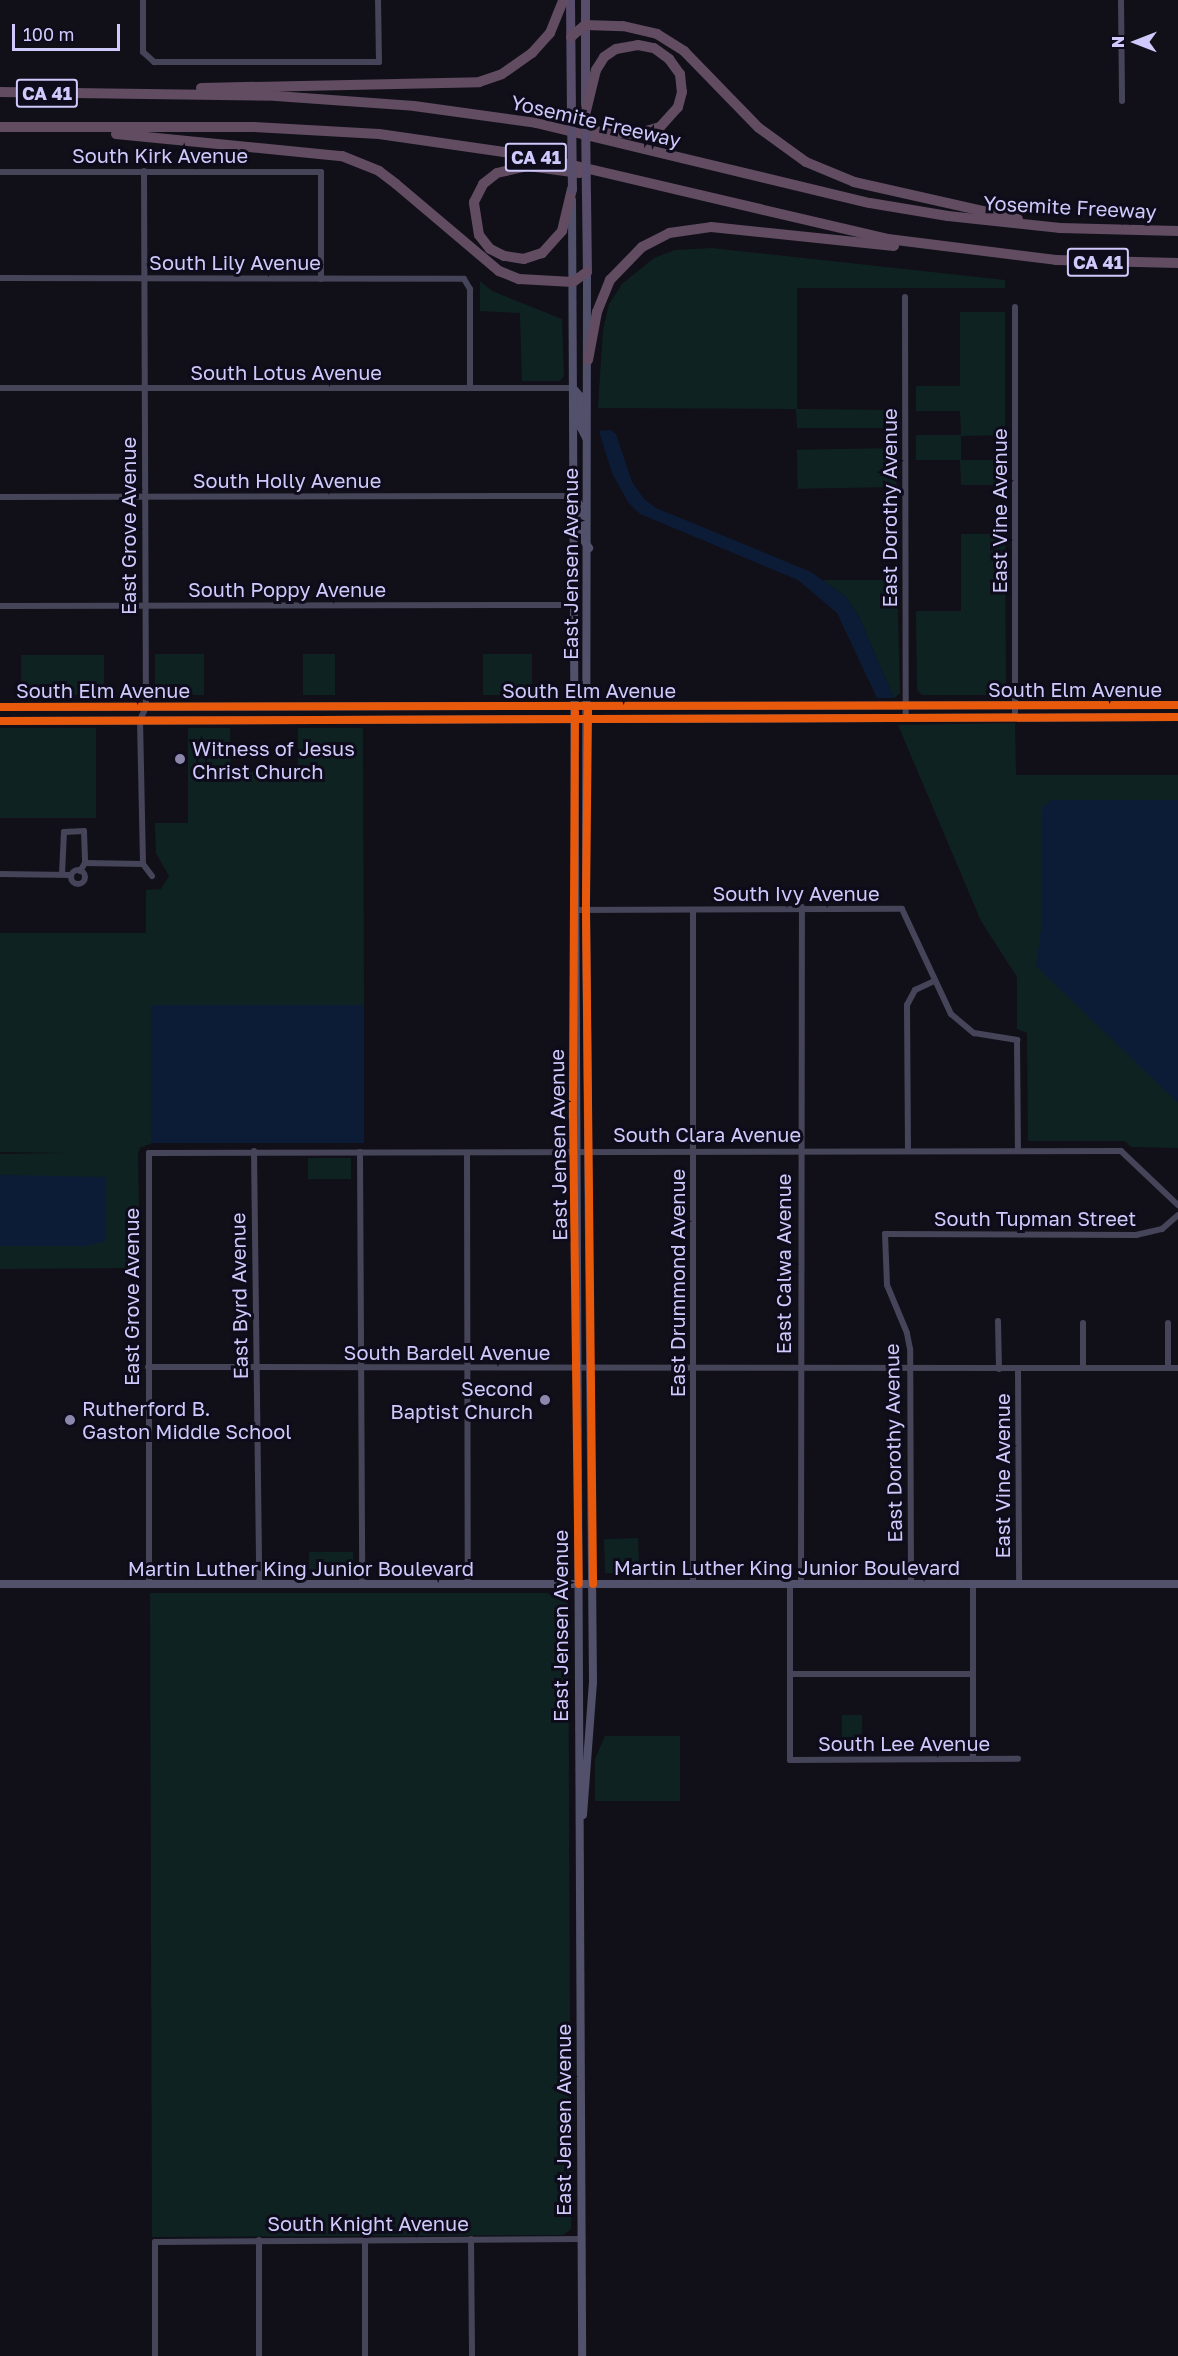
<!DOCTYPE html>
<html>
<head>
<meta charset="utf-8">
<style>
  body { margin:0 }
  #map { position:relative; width:1178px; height:2356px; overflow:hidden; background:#111018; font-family:"Golos Text",sans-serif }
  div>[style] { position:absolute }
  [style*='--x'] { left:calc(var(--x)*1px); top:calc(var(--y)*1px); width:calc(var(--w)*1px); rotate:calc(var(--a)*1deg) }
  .green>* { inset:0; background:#0f2222; transform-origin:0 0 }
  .water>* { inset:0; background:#0c1c37; transform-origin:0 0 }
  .street>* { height:6px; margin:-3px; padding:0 3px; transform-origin:3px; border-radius:3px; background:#454459 }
  .street>.ring { margin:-3px; padding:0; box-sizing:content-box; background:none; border:6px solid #454459; border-radius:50% }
  .secondary>* { height:8px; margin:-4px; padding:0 4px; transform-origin:4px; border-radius:4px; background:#52516b }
  .primary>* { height:9px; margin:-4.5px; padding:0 4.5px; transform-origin:4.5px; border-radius:4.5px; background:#584d6a }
  .highway>* { height:10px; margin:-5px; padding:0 5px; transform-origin:5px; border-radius:5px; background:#614c62 }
  .primary-bridge>* { height:9px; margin:-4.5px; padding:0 4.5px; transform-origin:4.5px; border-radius:4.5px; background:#584d6a }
  .cycleway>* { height:8px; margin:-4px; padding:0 4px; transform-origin:4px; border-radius:4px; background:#e8590c }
  .dots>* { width:16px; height:16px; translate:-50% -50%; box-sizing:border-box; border:3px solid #0e0c1b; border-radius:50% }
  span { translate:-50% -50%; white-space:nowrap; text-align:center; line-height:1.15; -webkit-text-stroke:6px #0e0c1b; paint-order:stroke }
  .shield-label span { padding:2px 4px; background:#0e0c1b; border:2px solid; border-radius:4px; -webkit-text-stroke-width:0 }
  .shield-label { font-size:18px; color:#cfc9fc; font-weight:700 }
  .street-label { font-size:20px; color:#cfc9fc }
  .poi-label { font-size:20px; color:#cfc9fc }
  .left { translate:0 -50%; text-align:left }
  .right { translate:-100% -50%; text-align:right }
  .north { position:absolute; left:1106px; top:12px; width:60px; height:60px; -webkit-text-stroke:4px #0e0c1b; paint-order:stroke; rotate:270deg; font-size:16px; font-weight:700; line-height:24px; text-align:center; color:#cfc9fc }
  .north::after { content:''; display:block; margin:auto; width:21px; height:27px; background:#cfc9fc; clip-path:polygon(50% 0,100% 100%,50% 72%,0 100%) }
  .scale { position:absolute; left:12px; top:24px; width:108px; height:27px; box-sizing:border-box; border:3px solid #cfc9fc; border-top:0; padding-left:8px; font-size:18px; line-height:21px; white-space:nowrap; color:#cfc9fc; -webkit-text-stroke:4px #0e0c1b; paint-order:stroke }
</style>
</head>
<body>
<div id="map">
  <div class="green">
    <div style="clip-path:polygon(712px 248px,1005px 280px,1005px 288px,797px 288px,797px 409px,896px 410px,896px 428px,797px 428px,796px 409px,598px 408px,603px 330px,609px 304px,622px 284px,654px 258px,675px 250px)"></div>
    <div style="clip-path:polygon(480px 281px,492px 291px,562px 319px,564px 376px,560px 381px,522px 381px,520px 313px,480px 311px)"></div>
    <div style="clip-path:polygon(960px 312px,1005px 312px,1005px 435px,961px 436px,961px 460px,1005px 460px,1005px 485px,961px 485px,960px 460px,916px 460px,916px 435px,961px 435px,960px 411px,916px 411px,916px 386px,960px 386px)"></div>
    <div style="left:896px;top:448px;width:39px;height:99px;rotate:89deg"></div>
    <div style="clip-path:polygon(961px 534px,1005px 534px,1006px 688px,1000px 695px,922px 695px,917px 690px,916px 611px,961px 611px)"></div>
    <div style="clip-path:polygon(822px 580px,897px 580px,900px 693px,894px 698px,859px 617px,846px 597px)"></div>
    <div style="left:155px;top:654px;width:49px;height:41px"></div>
    <div style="left:303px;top:654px;width:32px;height:41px"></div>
    <div style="left:483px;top:654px;width:49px;height:41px"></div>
    <div style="left:21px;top:655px;width:83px;height:40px"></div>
    <div style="clip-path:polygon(1015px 723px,1016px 775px,1178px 775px,1178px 1148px,1131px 1147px,1125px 1141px,1028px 1141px,1027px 1033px,1017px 1029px,1017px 977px,981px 921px,898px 725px)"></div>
    <div style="left:0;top:728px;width:96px;height:90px"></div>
    <div style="clip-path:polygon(188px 728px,230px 728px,231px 772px,298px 772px,298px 728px,363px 728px,364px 1005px,151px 1006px,152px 1143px,140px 1148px,138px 1154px,140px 1268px,0 1269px,0 1154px,68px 1153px,0 1152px,0 933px,146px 933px,146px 890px,161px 889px,169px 876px,156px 853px,155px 823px,188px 823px)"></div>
    <div style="left:308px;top:1158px;width:43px;height:21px"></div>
    <div style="left:638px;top:1538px;width:34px;height:34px;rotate:88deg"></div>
    <div style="left:309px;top:1552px;width:44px;height:18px"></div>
    <div style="clip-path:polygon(150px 1593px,568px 1593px,571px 2229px,563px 2235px,152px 2237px)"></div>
    <div style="left:842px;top:1715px;width:20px;height:32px"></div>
    <div style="clip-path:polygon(605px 1736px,680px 1736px,680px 1801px,595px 1801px,595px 1759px)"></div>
  </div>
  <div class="water">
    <div style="clip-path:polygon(611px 430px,616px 434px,632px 482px,644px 499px,656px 508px,811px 572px,846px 597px,859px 617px,894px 698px,877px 698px,837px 613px,798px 580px,640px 514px,628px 502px,612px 473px,599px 431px)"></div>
    <div style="clip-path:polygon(1052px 800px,1178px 800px,1178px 1103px,1036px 966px,1041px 930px,1042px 807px)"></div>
    <div style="left:151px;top:1005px;width:213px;height:138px"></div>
    <div style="clip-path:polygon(0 1175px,106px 1177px,106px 1241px,86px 1246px,0 1246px)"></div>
  </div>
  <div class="street">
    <div style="--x:143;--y:0;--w:52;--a:90"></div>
    <div style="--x:143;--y:52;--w:15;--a:42"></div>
    <div style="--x:154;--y:62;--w:225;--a:0"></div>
    <div style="--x:379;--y:62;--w:62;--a:-90.9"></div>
    <div style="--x:1121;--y:0;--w:101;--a:89.4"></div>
    <div style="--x:144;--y:171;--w:536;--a:89.79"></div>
    <div style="--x:146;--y:707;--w:14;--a:115"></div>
    <div style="--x:140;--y:720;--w:144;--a:88.8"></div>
    <div style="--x:143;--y:864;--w:15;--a:53"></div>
    <div style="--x:0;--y:172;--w:321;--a:0"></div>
    <div style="--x:321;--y:172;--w:107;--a:90"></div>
    <div style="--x:0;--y:278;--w:464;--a:0.1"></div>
    <div style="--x:464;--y:279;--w:12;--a:59"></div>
    <div style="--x:470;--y:289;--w:99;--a:90"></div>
    <div style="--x:905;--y:297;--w:421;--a:89.9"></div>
    <div style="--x:0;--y:388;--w:573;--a:0"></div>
    <div style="--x:0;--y:497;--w:574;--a:-0.1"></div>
    <div style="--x:0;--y:606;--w:575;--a:-0.1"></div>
    <div style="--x:1015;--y:716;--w:409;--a:-90"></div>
    <div class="ring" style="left:71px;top:870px;width:8px;height:8px"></div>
    <div style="--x:80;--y:871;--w:9;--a:-58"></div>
    <div style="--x:85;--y:863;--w:58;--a:1"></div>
    <div style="--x:0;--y:874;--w:71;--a:0.8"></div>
    <div style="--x:62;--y:874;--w:42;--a:-87.3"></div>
    <div style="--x:64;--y:832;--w:20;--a:-3"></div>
    <div style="--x:84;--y:831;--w:32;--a:88"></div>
    <div style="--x:573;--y:910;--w:329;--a:-0.2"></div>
    <div style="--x:902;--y:909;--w:116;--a:65"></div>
    <div style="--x:951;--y:1014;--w:30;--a:40"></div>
    <div style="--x:974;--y:1033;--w:44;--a:9.2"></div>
    <div style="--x:1017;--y:1040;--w:110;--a:89.5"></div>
    <div style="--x:693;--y:911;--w:673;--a:90"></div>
    <div style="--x:908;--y:1150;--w:145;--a:-90.4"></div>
    <div style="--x:907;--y:1005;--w:17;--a:-62"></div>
    <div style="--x:915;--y:990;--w:21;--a:-25"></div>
    <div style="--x:254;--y:1151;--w:433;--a:89.3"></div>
    <div style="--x:360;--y:1152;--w:432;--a:89.7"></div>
    <div style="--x:467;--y:1153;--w:431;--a:89.9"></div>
    <div style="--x:998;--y:1321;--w:48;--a:88.8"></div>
    <div style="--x:148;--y:1367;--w:1030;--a:0.06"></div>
    <div style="--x:1018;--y:1368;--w:216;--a:89.7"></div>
    <div style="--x:1083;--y:1368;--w:45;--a:-90"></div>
    <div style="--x:1168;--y:1368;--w:45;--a:-90"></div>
    <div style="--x:149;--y:1584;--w:431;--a:-90"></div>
    <div style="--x:149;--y:1153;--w:972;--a:-0.12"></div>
    <div style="--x:1121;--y:1151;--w:79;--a:43.5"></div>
    <div style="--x:790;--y:1584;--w:176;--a:90"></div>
    <div style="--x:790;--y:1760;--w:228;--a:-0.3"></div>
    <div style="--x:801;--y:1584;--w:677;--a:-89.92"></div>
    <div style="--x:911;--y:1584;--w:235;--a:-90.2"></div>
    <div style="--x:910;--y:1349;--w:16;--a:-101"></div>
    <div style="--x:907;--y:1333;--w:52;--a:-112.6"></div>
    <div style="--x:887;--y:1285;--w:51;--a:-92.2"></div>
    <div style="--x:885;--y:1234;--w:251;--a:0.2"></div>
    <div style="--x:1136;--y:1235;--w:27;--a:-13"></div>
    <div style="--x:1162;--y:1229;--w:21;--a:-41"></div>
    <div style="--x:973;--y:1584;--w:175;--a:90"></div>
    <div style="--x:790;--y:1674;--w:183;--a:0"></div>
    <div style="--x:471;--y:2239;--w:117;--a:89.5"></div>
    <div style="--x:259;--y:2240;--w:116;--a:90"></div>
    <div style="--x:365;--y:2240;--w:116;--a:90"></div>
    <div style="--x:155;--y:2356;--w:114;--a:-90"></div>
    <div style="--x:155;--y:2242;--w:426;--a:-0.4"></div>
  </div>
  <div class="secondary">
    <div style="--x:572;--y:200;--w:2156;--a:89.73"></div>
    <div style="--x:573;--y:388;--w:11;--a:49"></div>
    <div style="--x:580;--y:396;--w:32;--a:88"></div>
    <div style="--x:581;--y:428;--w:11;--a:63"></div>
    <div style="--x:576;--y:499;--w:8;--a:60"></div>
    <div style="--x:580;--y:506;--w:29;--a:90"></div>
    <div style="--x:580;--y:535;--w:16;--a:55"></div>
    <div style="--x:0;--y:707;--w:1178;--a:-0.1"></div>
    <div style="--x:0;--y:721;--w:1178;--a:-0.19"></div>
    <div style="--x:0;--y:1584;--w:1178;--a:0"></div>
    <div style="--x:583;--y:1815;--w:133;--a:-85.7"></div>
    <div style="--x:593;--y:1682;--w:772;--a:-90.52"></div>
    <div style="--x:586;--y:910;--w:638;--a:-89.91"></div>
  </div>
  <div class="primary">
    <div style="--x:570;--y:0;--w:111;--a:89.5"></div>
    <div style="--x:585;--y:0;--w:104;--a:90"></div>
    <div style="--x:586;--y:194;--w:78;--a:89.3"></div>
  </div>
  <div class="highway">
    <div style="--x:571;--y:37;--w:18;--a:-41"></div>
    <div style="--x:585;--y:25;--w:38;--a:2"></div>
    <div style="--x:623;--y:26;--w:35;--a:13"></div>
    <div style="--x:657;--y:34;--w:32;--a:32"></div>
    <div style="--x:684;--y:51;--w:107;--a:45.8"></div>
    <div style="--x:759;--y:128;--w:58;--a:35.9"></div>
    <div style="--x:806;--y:162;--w:52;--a:22.6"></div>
    <div style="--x:854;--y:182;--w:168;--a:12.7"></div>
    <div style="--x:201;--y:88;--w:278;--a:-1.2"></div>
    <div style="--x:479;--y:82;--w:24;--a:-19"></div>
    <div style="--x:502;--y:74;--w:37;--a:-35"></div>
    <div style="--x:532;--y:53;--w:27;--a:-48"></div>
    <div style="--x:550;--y:33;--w:35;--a:-68"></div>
    <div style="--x:0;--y:92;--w:276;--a:0.8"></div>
    <div style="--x:276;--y:96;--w:138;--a:4.1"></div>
    <div style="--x:414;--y:106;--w:123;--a:7.9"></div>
    <div style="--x:536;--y:123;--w:343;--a:13.5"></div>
    <div style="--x:870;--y:203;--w:79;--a:9.5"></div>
    <div style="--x:948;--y:216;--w:113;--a:6.1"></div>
    <div style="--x:1060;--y:228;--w:118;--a:1.5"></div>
    <div style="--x:585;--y:115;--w:46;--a:-76.3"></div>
    <div style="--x:596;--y:70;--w:15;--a:-58"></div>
    <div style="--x:604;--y:57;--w:14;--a:-34"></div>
    <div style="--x:616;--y:49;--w:22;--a:-10"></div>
    <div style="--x:638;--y:45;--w:16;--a:11"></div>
    <div style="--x:654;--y:48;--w:19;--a:36"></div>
    <div style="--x:669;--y:59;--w:19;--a:54"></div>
    <div style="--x:680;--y:74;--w:18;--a:84"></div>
    <div style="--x:682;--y:92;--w:16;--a:105"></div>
    <div style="--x:678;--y:107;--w:27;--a:132"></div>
    <div style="--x:660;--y:127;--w:26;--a:164"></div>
    <div style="--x:635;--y:134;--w:44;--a:-176.1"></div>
    <div style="--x:0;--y:127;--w:254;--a:0"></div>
    <div style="--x:254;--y:127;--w:125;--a:3.2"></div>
    <div style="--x:379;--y:134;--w:161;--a:8.2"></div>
    <div style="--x:538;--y:157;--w:359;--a:13.2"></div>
    <div style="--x:888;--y:239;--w:169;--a:7.1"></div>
    <div style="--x:1056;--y:260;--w:122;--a:1.4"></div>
    <div style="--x:116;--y:134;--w:227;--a:5.6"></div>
    <div style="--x:342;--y:156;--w:40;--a:22"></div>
    <div style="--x:379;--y:171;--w:21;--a:37"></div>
    <div style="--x:396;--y:184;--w:135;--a:40.2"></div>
    <div style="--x:499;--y:271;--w:22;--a:22"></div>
    <div style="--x:519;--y:279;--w:54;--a:3.2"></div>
    <div style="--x:573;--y:282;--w:17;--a:-36"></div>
    <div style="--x:572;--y:189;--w:43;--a:103.4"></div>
    <div style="--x:562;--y:231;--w:30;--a:132"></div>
    <div style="--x:542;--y:253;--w:19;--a:162"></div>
    <div style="--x:524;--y:259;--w:20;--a:-171"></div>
    <div style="--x:504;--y:256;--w:16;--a:-153"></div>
    <div style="--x:490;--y:249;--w:18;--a:-128"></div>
    <div style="--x:479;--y:235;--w:33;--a:-99"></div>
    <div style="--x:474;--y:202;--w:20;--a:-63"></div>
    <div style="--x:483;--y:184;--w:18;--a:-38"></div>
    <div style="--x:497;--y:173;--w:32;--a:-13"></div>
    <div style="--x:528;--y:166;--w:52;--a:7.7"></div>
    <div style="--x:588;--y:360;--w:49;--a:-79.4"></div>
    <div style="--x:597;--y:312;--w:35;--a:-68"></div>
    <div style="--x:610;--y:280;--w:46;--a:-45.9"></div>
    <div style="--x:642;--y:247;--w:30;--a:-27"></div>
    <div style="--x:669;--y:233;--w:42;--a:-8.1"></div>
    <div style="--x:711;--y:227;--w:184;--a:5.9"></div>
  </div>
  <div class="primary-bridge">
    <div style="--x:571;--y:111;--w:78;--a:89.3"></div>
    <div style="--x:585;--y:115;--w:79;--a:89.3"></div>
  </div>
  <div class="cycleway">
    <div style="--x:0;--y:707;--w:1178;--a:-0.1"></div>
    <div style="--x:588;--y:711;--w:199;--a:90.6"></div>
    <div style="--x:586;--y:910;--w:674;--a:89.4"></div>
    <div style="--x:575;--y:712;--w:406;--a:90.3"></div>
    <div style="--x:573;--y:1118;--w:466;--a:89.3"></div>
    <div style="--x:0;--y:721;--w:1178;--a:-0.19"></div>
  </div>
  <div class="dots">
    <div style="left:180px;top:759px;background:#8c88ac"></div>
    <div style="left:545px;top:1400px;background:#8c88ac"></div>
    <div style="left:70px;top:1420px;background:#8c88ac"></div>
  </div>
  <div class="shield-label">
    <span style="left:47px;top:93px">CA 41</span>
    <span style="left:536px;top:157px">CA 41</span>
    <span style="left:1098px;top:262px">CA 41</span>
  </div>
  <div class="street-label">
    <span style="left:596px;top:121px;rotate:13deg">Yosemite Freeway</span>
    <span style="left:160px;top:155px">South Kirk Avenue</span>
    <span style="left:1070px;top:207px;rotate:3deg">Yosemite Freeway</span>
    <span style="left:235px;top:262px">South Lily Avenue</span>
    <span style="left:286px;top:372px">South Lotus Avenue</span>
    <span style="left:287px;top:480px">South Holly Avenue</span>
    <span style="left:889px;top:508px;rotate:-90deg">East Dorothy Avenue</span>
    <span style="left:999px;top:511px;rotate:-90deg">East Vine Avenue</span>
    <span style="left:128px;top:526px;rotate:-90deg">East Grove Avenue</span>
    <span style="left:570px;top:564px;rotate:-90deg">East Jensen Avenue</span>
    <span style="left:287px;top:589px">South Poppy Avenue</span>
    <span style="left:1075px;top:689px">South Elm Avenue</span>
    <span style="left:103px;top:690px">South Elm Avenue</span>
    <span style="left:589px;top:690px">South Elm Avenue</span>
    <span style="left:796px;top:893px">South Ivy Avenue</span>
    <span style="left:707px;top:1134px">South Clara Avenue</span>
    <span style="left:558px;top:1145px;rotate:-91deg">East Jensen Avenue</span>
    <span style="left:1035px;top:1218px">South Tupman Street</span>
    <span style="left:783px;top:1264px;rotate:-90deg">East Calwa Avenue</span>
    <span style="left:677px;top:1283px;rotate:-90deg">East Drummond Avenue</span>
    <span style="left:239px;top:1296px;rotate:-91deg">East Byrd Avenue</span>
    <span style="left:131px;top:1297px;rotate:-90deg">East Grove Avenue</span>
    <span style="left:447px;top:1352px">South Bardell Avenue</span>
    <span style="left:893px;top:1443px;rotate:-91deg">East Dorothy Avenue</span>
    <span style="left:1002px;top:1476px;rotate:-90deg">East Vine Avenue</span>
    <span style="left:787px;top:1567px">Martin Luther King Junior Boulevard</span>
    <span style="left:301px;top:1568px">Martin Luther King Junior Boulevard</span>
    <span style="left:560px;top:1626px;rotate:-90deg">East Jensen Avenue</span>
    <span style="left:904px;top:1743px">South Lee Avenue</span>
    <span style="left:563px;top:2120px;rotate:-90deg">East Jensen Avenue</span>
    <span style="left:368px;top:2223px">South Knight Avenue</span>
  </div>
  <div class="poi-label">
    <span class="left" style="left:192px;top:760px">Witness of Jesus<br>Christ Church</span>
    <span class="right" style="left:533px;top:1400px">Second<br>Baptist Church</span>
    <span class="left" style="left:82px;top:1420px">Rutherford B.<br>Gaston Middle School</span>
  </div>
  <div class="north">N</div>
  <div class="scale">100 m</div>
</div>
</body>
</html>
